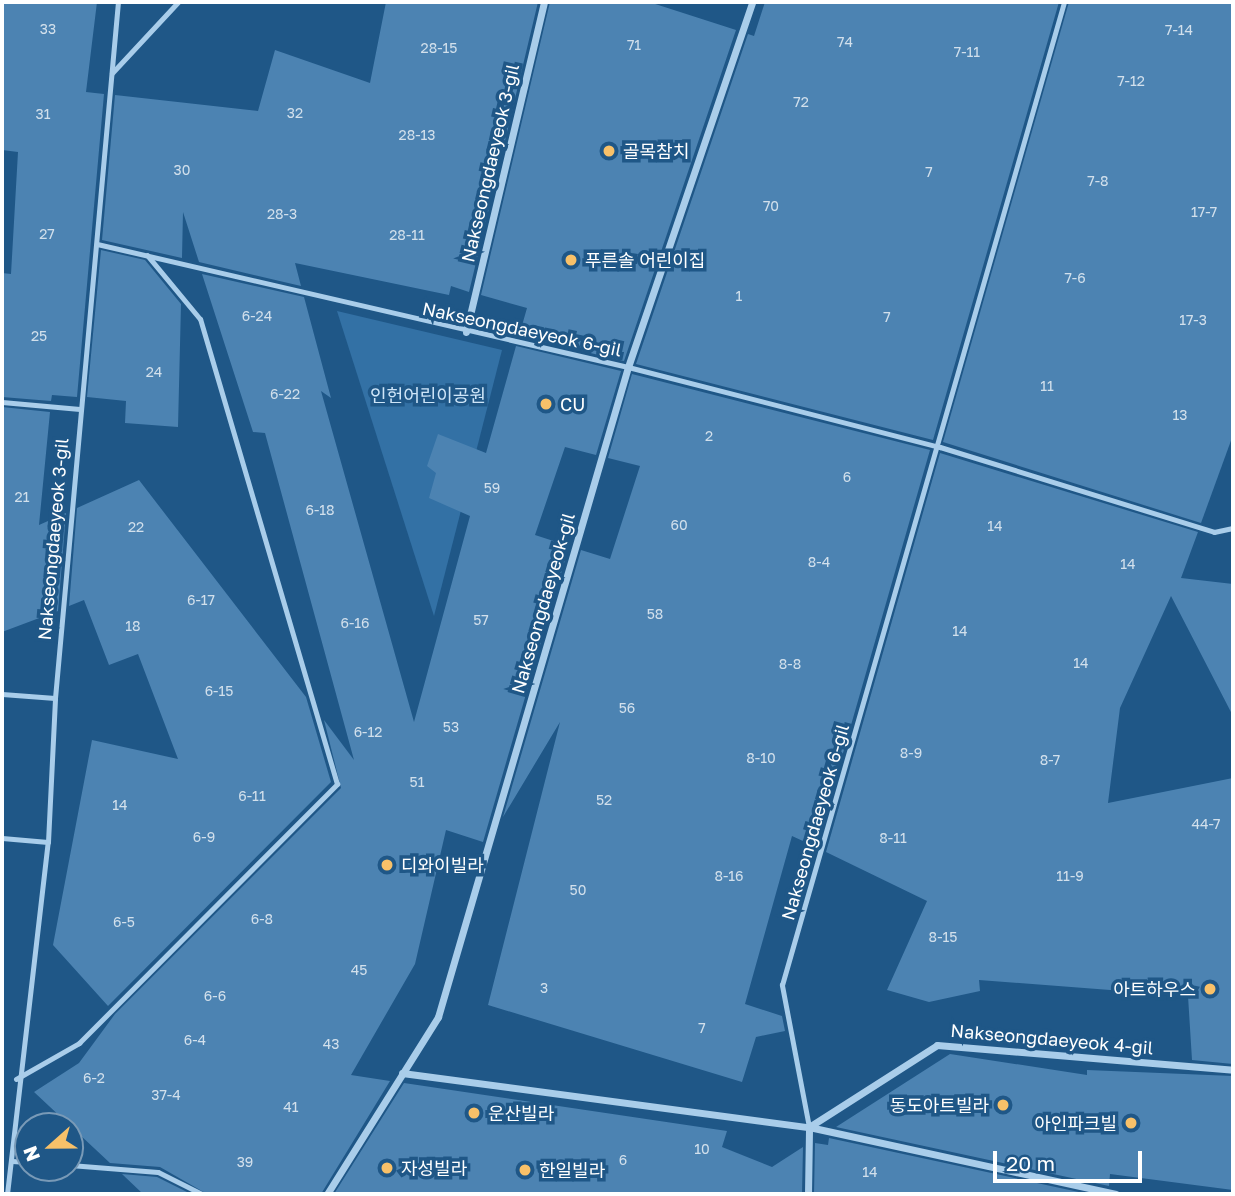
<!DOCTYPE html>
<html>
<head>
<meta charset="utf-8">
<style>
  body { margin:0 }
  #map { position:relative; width:1235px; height:1196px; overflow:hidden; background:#1f5787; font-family:"Golos Text","Noto Sans KR",sans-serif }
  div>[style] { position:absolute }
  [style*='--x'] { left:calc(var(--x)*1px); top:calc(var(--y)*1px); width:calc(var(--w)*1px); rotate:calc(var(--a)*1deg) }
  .green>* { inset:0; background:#3371a5 }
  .building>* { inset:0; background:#4c83b2 }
  .service>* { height:5px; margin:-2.5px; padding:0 2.5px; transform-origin:2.5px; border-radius:2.5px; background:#a9cdea }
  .minor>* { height:7px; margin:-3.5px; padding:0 3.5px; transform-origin:3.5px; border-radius:3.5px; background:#a9cdea }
  .dots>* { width:19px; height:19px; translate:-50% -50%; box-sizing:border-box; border:4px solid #1f5787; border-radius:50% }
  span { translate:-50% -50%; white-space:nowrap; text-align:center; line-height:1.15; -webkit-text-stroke:7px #1f5787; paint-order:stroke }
  .number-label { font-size:14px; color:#d2e0ec }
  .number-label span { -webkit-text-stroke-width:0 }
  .poi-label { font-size:18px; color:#fff }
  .left { translate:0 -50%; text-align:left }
  .right { translate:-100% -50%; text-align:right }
  .street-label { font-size:18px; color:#fff }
  .park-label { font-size:18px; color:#cee5f8 }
  .frame { position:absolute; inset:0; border:4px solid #fff; pointer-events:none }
  .north { position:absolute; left:14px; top:1112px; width:70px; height:70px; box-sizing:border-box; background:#1f5787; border:2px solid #799ab7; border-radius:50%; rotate:249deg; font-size:19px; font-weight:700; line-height:28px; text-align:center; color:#fff }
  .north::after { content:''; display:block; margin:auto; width:24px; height:32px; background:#f8c169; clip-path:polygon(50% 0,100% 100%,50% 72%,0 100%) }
  .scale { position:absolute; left:993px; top:1151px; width:149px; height:32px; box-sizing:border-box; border:4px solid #fff; border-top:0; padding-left:9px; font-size:21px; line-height:24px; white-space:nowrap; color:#fff; -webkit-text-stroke:5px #1f5787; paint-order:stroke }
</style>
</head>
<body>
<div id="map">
  <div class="green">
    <div style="clip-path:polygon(337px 311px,502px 350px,434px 616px)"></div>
  </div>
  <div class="building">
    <div style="clip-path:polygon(2px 2px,97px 2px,86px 92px,104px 94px,77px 397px,52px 395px,51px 401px,2px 397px,2px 273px,11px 274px,18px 152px,2px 150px)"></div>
    <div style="clip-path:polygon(386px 2px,538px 2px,469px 292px,451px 286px,449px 295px,295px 263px,301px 286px,199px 262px,183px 212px,182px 258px,102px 240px,115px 95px,258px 111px,275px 50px,370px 83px)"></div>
    <div style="clip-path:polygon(550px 2px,649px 2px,736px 30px,624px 361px,519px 336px,527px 308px,481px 295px)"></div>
    <div style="clip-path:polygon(765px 2px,1059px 2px,933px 440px,636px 364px,748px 34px,754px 36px)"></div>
    <div style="clip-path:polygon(1069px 2px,1233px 2px,1233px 435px,1201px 523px,943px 442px)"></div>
    <div style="clip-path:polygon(101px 250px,145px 260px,181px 304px,178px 427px,125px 423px,126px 401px,87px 397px)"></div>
    <div style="clip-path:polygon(202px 274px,304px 297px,331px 398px,321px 391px,414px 722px,470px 516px,429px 498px,436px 473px,427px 466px,438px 434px,486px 453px,516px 346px,621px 371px,596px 455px,565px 447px,535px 535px,569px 546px,483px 842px,446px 830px,415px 964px,351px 1075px,390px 1081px,321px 1194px,207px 1194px,160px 1167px,110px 1163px,34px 1092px,79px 1063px,115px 1014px,341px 788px,324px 720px,354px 760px,265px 433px,253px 432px)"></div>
    <div style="clip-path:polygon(632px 374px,930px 450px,816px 847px,792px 836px,745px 1004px,782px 1016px,785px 1031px,756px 1037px,742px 1082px,488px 1005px,560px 722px,503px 817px,581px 550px,610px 559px,640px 466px,608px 458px)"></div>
    <div style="clip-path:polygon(2px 407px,50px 412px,39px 525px,66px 513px,58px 611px,2px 632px)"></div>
    <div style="clip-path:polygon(940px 453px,1198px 532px,1181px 578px,1233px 584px,1233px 716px,1171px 596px,1120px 708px,1108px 803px,1233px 778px,1233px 1064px,1192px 1060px,1188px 996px,979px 980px,980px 991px,929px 1002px,887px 990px,927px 901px,826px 852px)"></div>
    <div style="clip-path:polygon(139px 480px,306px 697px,331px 782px,108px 1006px,53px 945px,92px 740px,178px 759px,138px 654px,109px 665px,84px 600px,69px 606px,77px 508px)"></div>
    <div style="clip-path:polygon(950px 1054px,1087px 1075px,1087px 1070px,1233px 1076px,1233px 1190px,1110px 1174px,1109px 1186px,836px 1127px)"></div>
    <div style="clip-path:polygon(404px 1083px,727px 1131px,722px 1147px,772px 1167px,803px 1147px,802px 1194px,334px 1194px)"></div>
    <div style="clip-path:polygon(829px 1138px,1088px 1194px,814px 1194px,815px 1143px,828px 1145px)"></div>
    <div style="clip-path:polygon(122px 1174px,157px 1177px,191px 1194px,143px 1194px)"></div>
  </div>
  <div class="service">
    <div style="--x:112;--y:73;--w:97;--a:-47.1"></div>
    <div style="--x:97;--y:244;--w:545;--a:13.04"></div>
    <div style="--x:628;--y:367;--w:322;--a:14.4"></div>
    <div style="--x:940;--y:447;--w:287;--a:17.2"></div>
    <div style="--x:1214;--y:532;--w:19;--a:-12"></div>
    <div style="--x:2;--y:402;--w:78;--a:5.1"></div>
    <div style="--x:2;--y:694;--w:53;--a:4.3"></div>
    <div style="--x:2;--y:838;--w:46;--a:5"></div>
    <div style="--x:16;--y:1079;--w:73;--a:-29.7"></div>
    <div style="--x:79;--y:1043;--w:366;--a:-45.1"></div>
    <div style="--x:337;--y:784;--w:485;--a:-106.4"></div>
    <div style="--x:200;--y:319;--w:83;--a:-129.6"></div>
    <div style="--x:809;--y:1127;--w:145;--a:-100.8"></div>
    <div style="--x:782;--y:985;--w:1023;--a:-73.99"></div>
    <div style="--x:12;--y:1161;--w:16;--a:4"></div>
    <div style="--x:70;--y:1165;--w:88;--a:4.5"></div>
    <div style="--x:158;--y:1172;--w:49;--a:26.6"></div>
    <div style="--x:7;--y:1194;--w:354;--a:-83.4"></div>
    <div style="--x:48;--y:842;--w:144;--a:-87.2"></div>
    <div style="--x:55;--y:698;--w:699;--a:-84.83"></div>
  </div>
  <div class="minor">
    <div style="--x:466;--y:332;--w:339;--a:-76.7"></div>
    <div style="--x:402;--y:1073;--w:411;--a:7.6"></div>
    <div style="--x:809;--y:1127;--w:314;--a:12.3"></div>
    <div style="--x:809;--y:1127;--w:152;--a:-32.6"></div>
    <div style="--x:937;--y:1045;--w:297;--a:4.8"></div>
    <div style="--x:327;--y:1194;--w:209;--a:-57.9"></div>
    <div style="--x:438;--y:1017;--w:677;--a:-73.71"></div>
    <div style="--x:628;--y:367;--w:385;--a:-71.2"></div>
    <div style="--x:808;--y:1194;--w:67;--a:-89.1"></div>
  </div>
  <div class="dots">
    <div style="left:609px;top:151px;background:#f8c169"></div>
    <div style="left:571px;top:260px;background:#f8c169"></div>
    <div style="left:546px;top:404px;background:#f8c169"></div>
    <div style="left:387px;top:865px;background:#f8c169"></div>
    <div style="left:1210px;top:989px;background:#f8c169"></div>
    <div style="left:1003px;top:1105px;background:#f8c169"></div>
    <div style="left:474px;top:1113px;background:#f8c169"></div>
    <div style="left:1131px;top:1123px;background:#f8c169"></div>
    <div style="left:387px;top:1168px;background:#f8c169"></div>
    <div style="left:525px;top:1170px;background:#f8c169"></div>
  </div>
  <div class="number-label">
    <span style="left:48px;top:29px">33</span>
    <span style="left:1179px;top:30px">7-14</span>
    <span style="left:845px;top:42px">74</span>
    <span style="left:634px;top:45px">71</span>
    <span style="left:439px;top:48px">28-15</span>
    <span style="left:967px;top:52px">7-11</span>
    <span style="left:1131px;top:81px">7-12</span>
    <span style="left:801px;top:102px">72</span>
    <span style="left:295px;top:113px">32</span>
    <span style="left:43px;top:114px">31</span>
    <span style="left:417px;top:135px">28-13</span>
    <span style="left:182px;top:170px">30</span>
    <span style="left:929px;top:172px">7</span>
    <span style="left:1098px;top:181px">7-8</span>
    <span style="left:771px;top:206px">70</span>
    <span style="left:1204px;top:212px">17-7</span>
    <span style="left:282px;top:214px">28-3</span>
    <span style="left:47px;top:234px">27</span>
    <span style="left:407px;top:235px">28-11</span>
    <span style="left:1075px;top:278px">7-6</span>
    <span style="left:739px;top:296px">1</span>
    <span style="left:257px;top:316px">6-24</span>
    <span style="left:887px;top:317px">7</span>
    <span style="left:1193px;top:320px">17-3</span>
    <span style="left:39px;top:336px">25</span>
    <span style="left:154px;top:372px">24</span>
    <span style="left:1047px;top:386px">11</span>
    <span style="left:285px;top:394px">6-22</span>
    <span style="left:1180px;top:415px">13</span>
    <span style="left:709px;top:436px">2</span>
    <span style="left:847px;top:477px">6</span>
    <span style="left:492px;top:488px">59</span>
    <span style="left:22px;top:497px">21</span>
    <span style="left:320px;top:510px">6-18</span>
    <span style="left:679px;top:525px">60</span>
    <span style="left:995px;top:526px">14</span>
    <span style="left:136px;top:527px">22</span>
    <span style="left:819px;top:562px">8-4</span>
    <span style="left:1128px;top:564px">14</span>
    <span style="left:201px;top:600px">6-17</span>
    <span style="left:655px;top:614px">58</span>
    <span style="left:481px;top:620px">57</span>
    <span style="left:355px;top:623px">6-16</span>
    <span style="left:133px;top:626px">18</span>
    <span style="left:960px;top:631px">14</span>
    <span style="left:1081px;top:663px">14</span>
    <span style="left:790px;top:664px">8-8</span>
    <span style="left:219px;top:691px">6-15</span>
    <span style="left:627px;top:708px">56</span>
    <span style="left:451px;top:727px">53</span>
    <span style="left:368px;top:732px">6-12</span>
    <span style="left:911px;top:753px">8-9</span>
    <span style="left:761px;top:758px">8-10</span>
    <span style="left:1050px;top:760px">8-7</span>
    <span style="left:417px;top:782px">51</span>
    <span style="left:252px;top:796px">6-11</span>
    <span style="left:604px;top:800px">52</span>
    <span style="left:120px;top:805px">14</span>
    <span style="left:1206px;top:824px">44-7</span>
    <span style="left:204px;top:837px">6-9</span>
    <span style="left:893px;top:838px">8-11</span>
    <span style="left:729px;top:876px">8-16</span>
    <span style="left:1070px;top:876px">11-9</span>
    <span style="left:578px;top:890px">50</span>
    <span style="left:262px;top:919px">6-8</span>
    <span style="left:124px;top:922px">6-5</span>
    <span style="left:943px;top:937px">8-15</span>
    <span style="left:359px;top:970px">45</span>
    <span style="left:544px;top:988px">3</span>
    <span style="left:215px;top:996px">6-6</span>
    <span style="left:702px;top:1028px">7</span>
    <span style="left:195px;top:1040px">6-4</span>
    <span style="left:331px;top:1044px">43</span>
    <span style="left:94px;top:1078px">6-2</span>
    <span style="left:166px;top:1095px">37-4</span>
    <span style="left:291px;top:1107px">41</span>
    <span style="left:702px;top:1149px">10</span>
    <span style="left:623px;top:1160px">6</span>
    <span style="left:245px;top:1162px">39</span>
    <span style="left:870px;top:1172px">14</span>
  </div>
  <div class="poi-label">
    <span class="left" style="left:623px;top:151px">골목참치</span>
    <span class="left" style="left:585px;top:260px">푸른솔 어린이집</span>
    <span class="left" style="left:560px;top:404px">CU</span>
    <span class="left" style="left:401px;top:865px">디와이빌라</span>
    <span class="right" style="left:1196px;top:989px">아트하우스</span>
    <span class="right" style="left:989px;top:1105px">동도아트빌라</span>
    <span class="left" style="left:488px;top:1113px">운산빌라</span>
    <span class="right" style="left:1117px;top:1123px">아인파크빌</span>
    <span class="left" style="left:401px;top:1168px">자성빌라</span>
    <span class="left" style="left:539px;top:1170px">한일빌라</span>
  </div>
  <div class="street-label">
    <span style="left:490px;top:163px;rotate:-77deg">Nakseongdaeyeok 3-gil</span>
    <span style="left:522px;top:329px;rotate:12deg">Nakseongdaeyeok 6-gil</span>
    <span style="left:53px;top:539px;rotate:-85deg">Nakseongdaeyeok 3-gil</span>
    <span style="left:543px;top:603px;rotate:-74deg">Nakseongdaeyeok-gil</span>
    <span style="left:815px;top:822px;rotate:-74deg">Nakseongdaeyeok 6-gil</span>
    <span style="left:1052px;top:1039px;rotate:5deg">Nakseongdaeyeok 4-gil</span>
  </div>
  <div class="park-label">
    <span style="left:428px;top:395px">인헌어린이공원</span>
  </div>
  <div class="frame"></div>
  <div class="north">N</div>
  <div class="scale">20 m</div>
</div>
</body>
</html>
